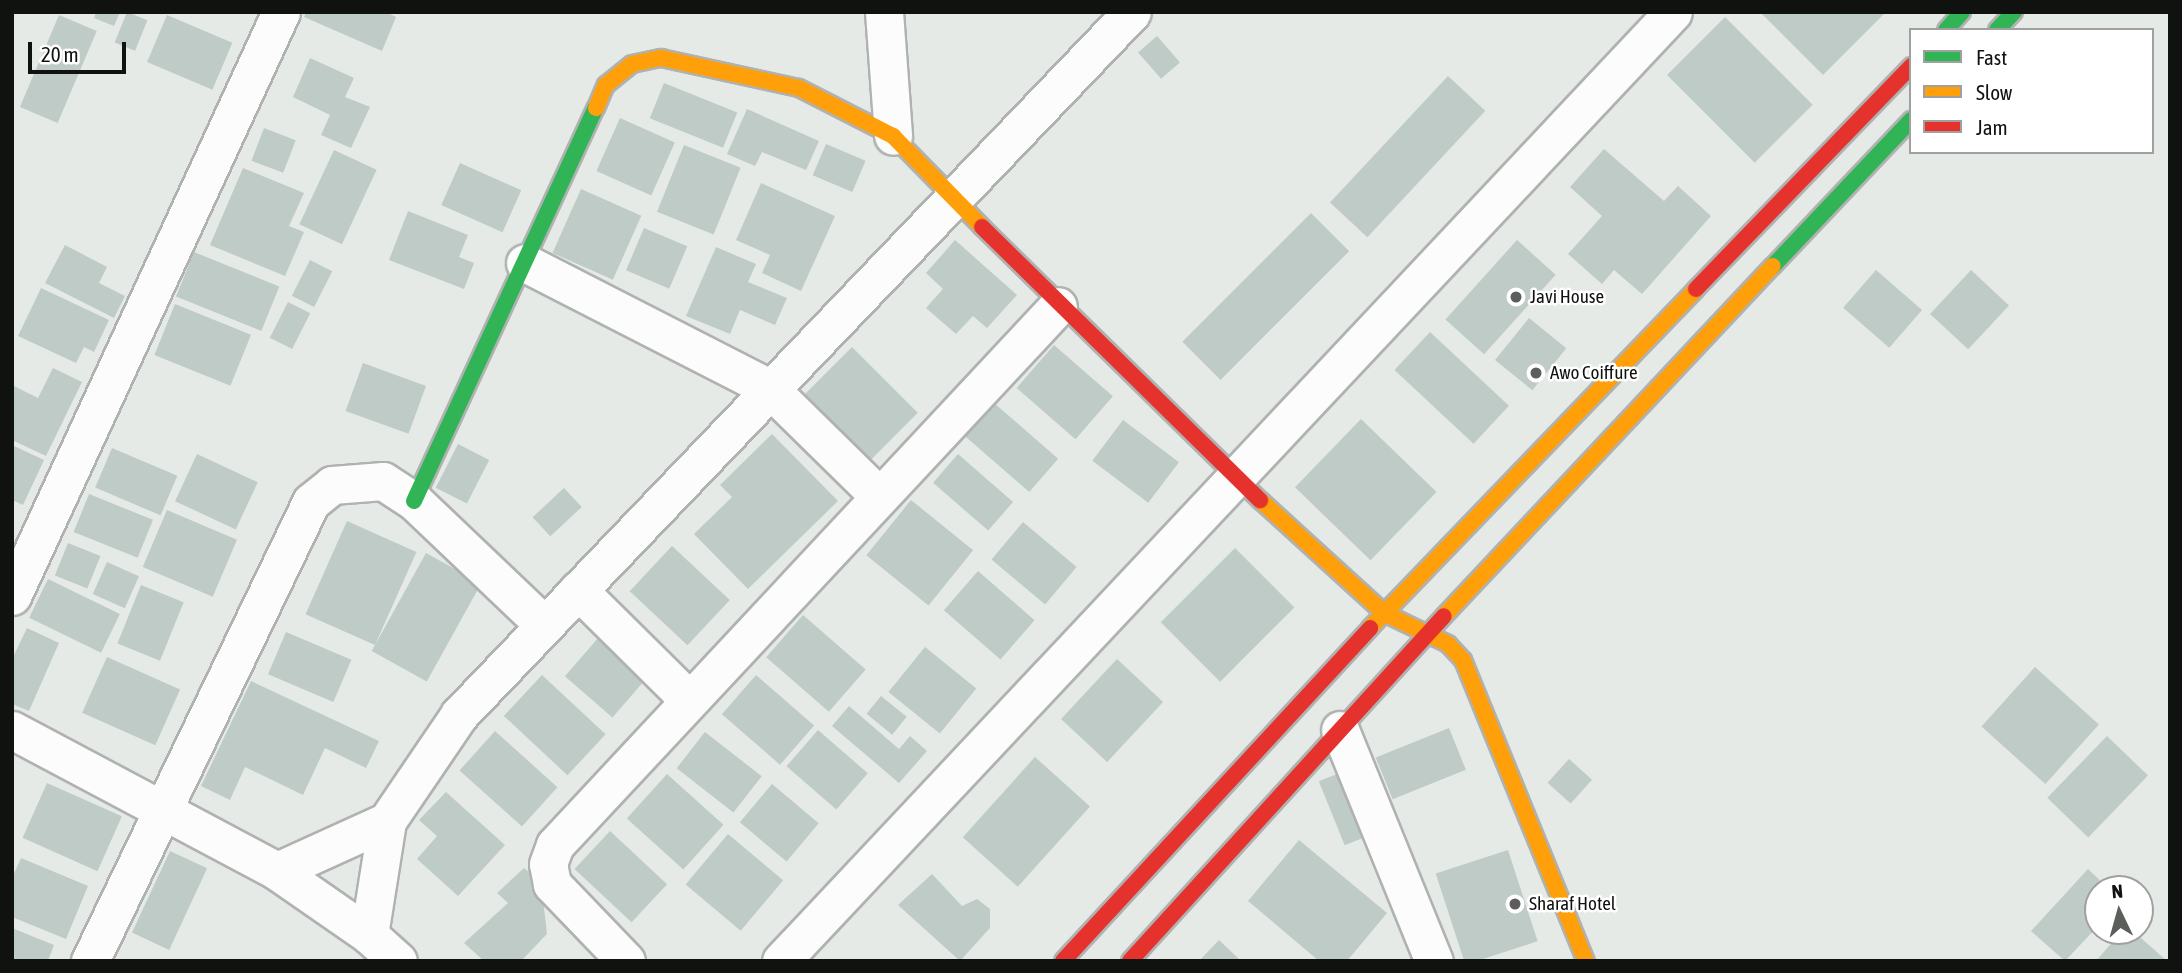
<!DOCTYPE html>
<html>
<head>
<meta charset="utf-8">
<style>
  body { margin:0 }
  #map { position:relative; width:2182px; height:973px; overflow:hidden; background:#e6eae7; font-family:"Asap Condensed",sans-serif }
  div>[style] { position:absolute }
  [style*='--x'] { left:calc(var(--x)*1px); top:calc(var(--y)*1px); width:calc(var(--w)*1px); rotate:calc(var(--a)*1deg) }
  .building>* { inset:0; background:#becbc7; transform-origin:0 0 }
  .roads { filter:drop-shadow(2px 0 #b0b2b1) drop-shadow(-2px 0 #b0b2b1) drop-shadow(0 2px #b0b2b1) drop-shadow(0 -2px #b0b2b1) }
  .street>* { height:37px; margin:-18.5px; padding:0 18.5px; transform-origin:18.5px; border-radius:18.5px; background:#fbfcfb }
  .fast>* { height:16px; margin:-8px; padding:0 8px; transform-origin:8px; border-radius:8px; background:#30b455 }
  .slow>* { height:16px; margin:-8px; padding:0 8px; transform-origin:8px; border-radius:8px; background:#ff9f0a }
  .jam>* { height:16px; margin:-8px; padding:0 8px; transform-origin:8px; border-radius:8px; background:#e5322d }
  .dots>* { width:19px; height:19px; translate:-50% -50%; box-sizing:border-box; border:4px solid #fff; border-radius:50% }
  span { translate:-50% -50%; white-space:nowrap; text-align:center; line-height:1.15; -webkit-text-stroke:5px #fff; paint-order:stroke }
  .poi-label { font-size:19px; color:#101210 }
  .left { translate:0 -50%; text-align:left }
  .frame { position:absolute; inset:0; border:14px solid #101210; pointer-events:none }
  .legend { position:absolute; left:1909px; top:28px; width:245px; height:126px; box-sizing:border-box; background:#fff; border:2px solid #9fa09f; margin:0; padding:9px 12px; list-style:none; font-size:21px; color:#101210 }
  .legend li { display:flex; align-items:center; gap:14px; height:35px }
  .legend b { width:35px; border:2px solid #9fa09f }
  .north { position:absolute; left:2084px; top:875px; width:70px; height:70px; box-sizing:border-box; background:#fff; border:2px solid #9fa09f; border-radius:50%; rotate:355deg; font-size:19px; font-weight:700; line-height:28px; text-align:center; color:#101210 }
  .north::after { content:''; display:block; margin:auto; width:24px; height:32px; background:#5b5e5b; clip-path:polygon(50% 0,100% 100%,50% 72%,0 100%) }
  .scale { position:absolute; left:28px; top:42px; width:98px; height:32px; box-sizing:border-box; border:4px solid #101210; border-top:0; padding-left:9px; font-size:21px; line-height:24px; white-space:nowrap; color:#101210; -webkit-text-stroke:5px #fff; paint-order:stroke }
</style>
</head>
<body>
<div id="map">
  <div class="building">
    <div style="clip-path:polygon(96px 12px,120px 12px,114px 26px,94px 18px)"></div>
    <div style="left:127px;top:12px;width:22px;height:33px;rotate:22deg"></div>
    <div style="clip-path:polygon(306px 12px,386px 12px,396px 17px,382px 51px,304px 17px)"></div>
    <div style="clip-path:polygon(1760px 12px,1886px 12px,1823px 75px)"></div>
    <div style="left:59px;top:15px;width:41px;height:100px;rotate:23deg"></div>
    <div style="left:167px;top:15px;width:71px;height:51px;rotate:23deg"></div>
    <div style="left:1725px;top:17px;width:124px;height:82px;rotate:45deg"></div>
    <div style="left:1157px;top:36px;width:35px;height:25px;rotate:49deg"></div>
    <div style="clip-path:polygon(310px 58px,354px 78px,345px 97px,370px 107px,351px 148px,321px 135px,330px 115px,293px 97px)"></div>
    <div style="left:1448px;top:76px;width:51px;height:173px;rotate:43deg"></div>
    <div style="left:664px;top:83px;width:79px;height:38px;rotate:22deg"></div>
    <div style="clip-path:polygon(747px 109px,819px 141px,806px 170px,762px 152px,755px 166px,727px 154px)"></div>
    <div style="left:620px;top:118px;width:60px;height:58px;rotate:24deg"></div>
    <div style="left:264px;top:128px;width:34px;height:35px;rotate:21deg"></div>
    <div style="left:826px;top:144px;width:43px;height:34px;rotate:23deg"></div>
    <div style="left:684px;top:145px;width:61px;height:72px;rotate:22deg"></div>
    <div style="clip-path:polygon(1604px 149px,1664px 201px,1678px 186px,1711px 216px,1642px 294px,1614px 270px,1602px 284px,1568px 254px,1602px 216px,1570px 187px)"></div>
    <div style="left:334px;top:150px;width:47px;height:82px;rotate:25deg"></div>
    <div style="left:460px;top:163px;width:67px;height:46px;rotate:24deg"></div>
    <div style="clip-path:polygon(243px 168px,304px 193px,289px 226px,304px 232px,285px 276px,210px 245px)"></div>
    <div style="clip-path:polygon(761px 183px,835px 216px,801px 291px,762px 273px,770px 255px,736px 240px)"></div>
    <div style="left:581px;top:189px;width:66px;height:70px;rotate:24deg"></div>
    <div style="clip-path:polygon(408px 211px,468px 235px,459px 257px,474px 263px,464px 289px,389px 260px)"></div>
    <div style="left:1311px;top:213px;width:54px;height:182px;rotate:45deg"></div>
    <div style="left:644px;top:228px;width:47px;height:46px;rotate:23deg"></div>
    <div style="clip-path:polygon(955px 240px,1017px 295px,987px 328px,973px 316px,956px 334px,926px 308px,943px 289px,926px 273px)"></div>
    <div style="left:1517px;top:240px;width:52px;height:107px;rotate:42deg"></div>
    <div style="clip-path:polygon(65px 245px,107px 267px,99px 283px,125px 296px,114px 318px,45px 283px)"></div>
    <div style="clip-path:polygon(716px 247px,756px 264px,748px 282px,787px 298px,775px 325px,740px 310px,730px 334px,686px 316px)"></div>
    <div style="left:194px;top:252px;width:92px;height:48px;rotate:22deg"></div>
    <div style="left:310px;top:260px;width:25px;height:40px;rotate:27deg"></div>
    <div style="left:1876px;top:270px;width:61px;height:50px;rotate:41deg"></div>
    <div style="left:1971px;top:270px;width:52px;height:60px;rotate:43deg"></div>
    <div style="clip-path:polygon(41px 288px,109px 320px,94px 352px,84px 347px,76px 363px,18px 336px)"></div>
    <div style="left:288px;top:302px;width:25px;height:40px;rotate:27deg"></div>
    <div style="left:175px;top:304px;width:82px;height:55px;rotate:22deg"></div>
    <div style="left:1529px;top:318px;width:48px;height:54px;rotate:39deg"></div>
    <div style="left:1430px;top:332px;width:108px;height:52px;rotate:43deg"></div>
    <div style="left:1054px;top:345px;width:78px;height:57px;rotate:41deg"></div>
    <div style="left:852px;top:347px;width:93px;height:71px;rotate:45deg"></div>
    <div style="left:363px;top:363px;width:67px;height:51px;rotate:20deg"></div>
    <div style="clip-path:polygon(53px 368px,82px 382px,46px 456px,12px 440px,12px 385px,38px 398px)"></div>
    <div style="left:994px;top:403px;width:85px;height:44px;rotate:41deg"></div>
    <div style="left:1361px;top:419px;width:105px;height:95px;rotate:44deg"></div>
    <div style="left:1123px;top:420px;width:70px;height:51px;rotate:37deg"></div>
    <div style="clip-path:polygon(772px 434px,838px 501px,748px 589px,694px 534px,732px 497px,720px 485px)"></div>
    <div style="left:458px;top:444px;width:35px;height:49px;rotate:27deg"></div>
    <div style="clip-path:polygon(12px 445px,44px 460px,23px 505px,12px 500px)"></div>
    <div style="left:112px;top:448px;width:71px;height:43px;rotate:23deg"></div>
    <div style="left:197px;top:454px;width:67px;height:52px;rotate:25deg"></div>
    <div style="left:958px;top:454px;width:73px;height:38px;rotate:41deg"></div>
    <div style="left:564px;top:488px;width:26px;height:43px;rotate:47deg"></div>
    <div style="left:89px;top:494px;width:69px;height:41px;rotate:22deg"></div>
    <div style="left:911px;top:500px;width:80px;height:71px;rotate:39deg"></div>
    <div style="left:167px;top:510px;width:76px;height:62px;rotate:23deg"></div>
    <div style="left:347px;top:521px;width:76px;height:102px;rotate:24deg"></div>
    <div style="left:1023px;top:522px;width:70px;height:49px;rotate:40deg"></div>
    <div style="left:68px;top:543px;width:35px;height:35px;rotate:22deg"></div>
    <div style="left:672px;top:546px;width:79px;height:62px;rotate:43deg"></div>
    <div style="left:1235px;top:548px;width:84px;height:105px;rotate:45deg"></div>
    <div style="left:426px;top:553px;width:63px;height:112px;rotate:29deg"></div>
    <div style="left:107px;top:562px;width:35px;height:35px;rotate:24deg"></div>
    <div style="left:978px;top:571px;width:75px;height:52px;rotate:41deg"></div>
    <div style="left:48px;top:579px;width:80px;height:43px;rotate:26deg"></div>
    <div style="left:141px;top:585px;width:46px;height:63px;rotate:22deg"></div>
    <div style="left:803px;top:615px;width:83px;height:56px;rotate:41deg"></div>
    <div style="clip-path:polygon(27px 628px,59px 643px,29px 711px,12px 704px,12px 659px)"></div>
    <div style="left:286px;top:632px;width:71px;height:46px;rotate:23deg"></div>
    <div style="left:599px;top:637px;width:63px;height:52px;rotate:41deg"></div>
    <div style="left:925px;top:647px;width:66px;height:58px;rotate:39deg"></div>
    <div style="left:107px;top:657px;width:80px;height:61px;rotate:24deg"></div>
    <div style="left:1117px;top:659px;width:63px;height:82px;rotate:43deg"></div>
    <div style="left:2035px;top:667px;width:86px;height:80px;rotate:42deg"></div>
    <div style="left:542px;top:675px;width:87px;height:56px;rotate:43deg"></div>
    <div style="left:756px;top:675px;width:77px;height:52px;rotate:41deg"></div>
    <div style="clip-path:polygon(251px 681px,379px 741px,366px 768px,325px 748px,303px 795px,245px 767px,230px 800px,201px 786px)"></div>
    <div style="left:881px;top:696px;width:33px;height:23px;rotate:39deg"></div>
    <div style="clip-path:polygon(849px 706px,899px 749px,910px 736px,927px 751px,899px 783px,832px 726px)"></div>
    <div style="left:1449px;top:728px;width:45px;height:79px;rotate:68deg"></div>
    <div style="left:818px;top:730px;width:66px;height:48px;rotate:41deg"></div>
    <div style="left:495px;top:731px;width:84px;height:53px;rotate:42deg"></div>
    <div style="left:705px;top:732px;width:72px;height:46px;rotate:38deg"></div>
    <div style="left:2107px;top:736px;width:57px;height:86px;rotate:44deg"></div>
    <div style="left:1035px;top:757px;width:74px;height:108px;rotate:42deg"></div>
    <div style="left:1569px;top:759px;width:31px;height:32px;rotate:42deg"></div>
    <div style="left:1342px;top:772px;width:69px;height:25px;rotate:68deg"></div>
    <div style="left:667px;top:774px;width:76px;height:60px;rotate:42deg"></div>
    <div style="left:47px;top:783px;width:82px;height:60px;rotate:24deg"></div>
    <div style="left:772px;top:784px;width:61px;height:50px;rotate:40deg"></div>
    <div style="clip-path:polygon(446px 792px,505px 845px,458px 896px,417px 859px,437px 836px,419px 820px)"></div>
    <div style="left:610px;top:831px;width:78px;height:52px;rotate:43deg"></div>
    <div style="left:728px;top:834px;width:72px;height:66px;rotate:40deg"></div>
    <div style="clip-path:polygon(1299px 840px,1387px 913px,1347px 961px,1319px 961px,1248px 901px)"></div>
    <div style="left:1508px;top:850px;width:96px;height:76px;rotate:72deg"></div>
    <div style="left:170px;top:851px;width:41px;height:90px;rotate:25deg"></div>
    <div style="clip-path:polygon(21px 858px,88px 886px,66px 939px,12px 917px,12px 878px)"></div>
    <div style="clip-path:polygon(524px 868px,541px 882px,547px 934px,521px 961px,484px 961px,464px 943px,508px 903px,497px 893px)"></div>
    <div style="clip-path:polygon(2088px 869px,2109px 889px,2098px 889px,2098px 926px,2065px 961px,2031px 931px)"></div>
    <div style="clip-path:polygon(932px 874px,962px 906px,977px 899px,990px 909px,990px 928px,960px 961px,898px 905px)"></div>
    <div style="clip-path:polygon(12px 928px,54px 945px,48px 961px,12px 961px)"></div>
    <div style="clip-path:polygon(2122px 931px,2133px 931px,2167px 961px,2096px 961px)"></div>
    <div style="clip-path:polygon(1219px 940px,1241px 961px,1199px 961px)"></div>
  </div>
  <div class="roads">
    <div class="street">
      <div style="--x:884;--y:12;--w:124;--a:85.8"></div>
      <div style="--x:525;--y:263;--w:274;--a:27.1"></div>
      <div style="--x:769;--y:388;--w:154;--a:44.5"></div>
      <div style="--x:578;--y:590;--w:156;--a:44.7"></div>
      <div style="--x:12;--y:596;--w:643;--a:-65.27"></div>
      <div style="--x:12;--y:730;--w:300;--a:28"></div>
      <div style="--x:277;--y:871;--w:112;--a:34.8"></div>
      <div style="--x:369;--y:935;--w:39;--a:42"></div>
      <div style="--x:1340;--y:730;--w:249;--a:67.9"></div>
      <div style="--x:277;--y:871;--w:121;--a:-24.4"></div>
      <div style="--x:369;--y:935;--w:115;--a:-81"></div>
      <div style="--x:387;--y:821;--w:128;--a:-55.8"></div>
      <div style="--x:459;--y:715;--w:973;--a:-46.25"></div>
      <div style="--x:90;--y:961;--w:509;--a:-64.29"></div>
      <div style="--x:311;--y:502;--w:27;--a:-39"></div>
      <div style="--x:332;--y:485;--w:51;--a:-4.5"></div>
      <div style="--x:383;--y:481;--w:37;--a:33"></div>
      <div style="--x:414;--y:501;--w:178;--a:43.6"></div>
      <div style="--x:626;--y:961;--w:107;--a:-133.9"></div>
      <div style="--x:552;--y:884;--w:20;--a:-101"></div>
      <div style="--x:548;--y:864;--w:20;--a:-70"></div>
      <div style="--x:555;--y:845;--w:737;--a:-46.98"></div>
      <div style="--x:781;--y:961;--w:1302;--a:-46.77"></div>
    </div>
    <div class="fast">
      <div style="--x:1946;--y:30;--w:24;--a:-48"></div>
      <div style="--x:1997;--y:30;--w:25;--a:-47"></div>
      <div style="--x:1773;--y:266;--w:201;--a:-46.6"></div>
      <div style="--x:414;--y:501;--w:433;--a:-65.2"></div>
    </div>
    <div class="slow">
      <div style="--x:596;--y:108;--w:25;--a:-67"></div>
      <div style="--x:606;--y:85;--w:33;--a:-39"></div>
      <div style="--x:632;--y:64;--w:30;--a:-12"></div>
      <div style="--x:661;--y:58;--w:141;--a:12.3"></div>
      <div style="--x:799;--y:88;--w:106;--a:27.1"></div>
      <div style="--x:893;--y:136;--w:127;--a:45.6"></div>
      <div style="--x:1260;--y:500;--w:168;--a:42.3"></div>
      <div style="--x:1384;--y:613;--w:71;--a:25.8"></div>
      <div style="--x:1448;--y:644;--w:22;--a:47"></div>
      <div style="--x:1463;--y:660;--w:325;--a:67.8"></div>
      <div style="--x:1444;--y:616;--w:480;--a:-46.8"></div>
      <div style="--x:1370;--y:628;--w:470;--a:-46.1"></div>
    </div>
    <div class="jam">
      <div style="--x:982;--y:227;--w:390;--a:44.5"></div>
      <div style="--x:1696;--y:289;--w:310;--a:-46"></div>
      <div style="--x:1063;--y:961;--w:453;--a:-47.3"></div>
      <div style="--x:1130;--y:961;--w:466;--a:-47.7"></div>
    </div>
  </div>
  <div class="dots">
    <div style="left:1516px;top:297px;background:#5b5e5b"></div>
    <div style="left:1536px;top:373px;background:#5b5e5b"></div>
    <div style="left:1515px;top:904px;background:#5b5e5b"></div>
  </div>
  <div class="poi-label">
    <span class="left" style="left:1530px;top:297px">Javi House</span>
    <span class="left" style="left:1550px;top:373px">Awo Coiffure</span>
    <span class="left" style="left:1529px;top:904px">Sharaf Hotel</span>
  </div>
  <div class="frame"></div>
  <ul class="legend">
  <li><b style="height:9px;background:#30b455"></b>Fast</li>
  <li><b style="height:9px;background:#ff9f0a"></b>Slow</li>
  <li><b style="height:9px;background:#e5322d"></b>Jam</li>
  </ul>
  <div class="north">N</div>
  <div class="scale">20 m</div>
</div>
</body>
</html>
